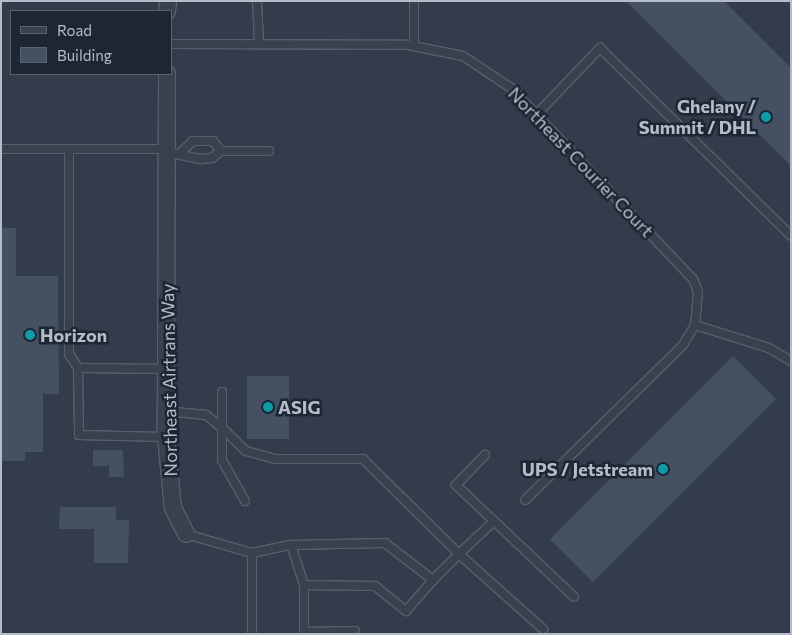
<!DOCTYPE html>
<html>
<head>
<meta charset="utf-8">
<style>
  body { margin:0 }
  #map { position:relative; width:792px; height:635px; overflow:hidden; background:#242f3e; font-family:Commissioner,sans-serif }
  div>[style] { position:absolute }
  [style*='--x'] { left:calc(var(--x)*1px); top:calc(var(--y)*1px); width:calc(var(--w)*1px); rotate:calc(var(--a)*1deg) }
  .airport>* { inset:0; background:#323c4b }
  .building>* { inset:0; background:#455162; transform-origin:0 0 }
  .roads { filter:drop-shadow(1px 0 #565f6c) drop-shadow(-1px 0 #565f6c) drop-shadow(0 1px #565f6c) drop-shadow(0 -1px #565f6c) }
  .lane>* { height:8px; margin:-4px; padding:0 4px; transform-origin:4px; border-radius:4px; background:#38414e }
  .street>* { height:16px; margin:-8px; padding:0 8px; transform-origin:8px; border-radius:8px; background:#38414e }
  .dots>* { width:14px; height:14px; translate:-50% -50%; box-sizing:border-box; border:2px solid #1d2633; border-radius:50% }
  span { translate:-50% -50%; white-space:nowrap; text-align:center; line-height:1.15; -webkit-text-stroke:5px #1d2633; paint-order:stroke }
  .poi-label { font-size:18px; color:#b4bcc9; font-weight:700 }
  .right { translate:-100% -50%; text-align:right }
  .left { translate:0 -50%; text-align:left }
  .street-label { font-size:18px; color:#b4bcc9 }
  .frame { position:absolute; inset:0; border:2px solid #b4bcc9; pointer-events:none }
  .legend { position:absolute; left:10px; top:10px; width:162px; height:65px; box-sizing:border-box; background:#1d2633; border:1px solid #59626f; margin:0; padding:6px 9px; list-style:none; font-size:15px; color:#b4bcc9 }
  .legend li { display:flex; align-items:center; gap:10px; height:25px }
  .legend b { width:25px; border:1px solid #59626f }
</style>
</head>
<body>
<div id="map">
  <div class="airport">
    <div style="clip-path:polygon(evenodd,1px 1px,791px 1px,791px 634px,1px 634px,1px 1px,11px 11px,171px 11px,171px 74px,11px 74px,11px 11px)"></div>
  </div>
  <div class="building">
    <div style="clip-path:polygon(626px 1px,724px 1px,791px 68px,791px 166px)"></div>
    <div style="clip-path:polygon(1px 228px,16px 228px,16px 276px,58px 276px,59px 394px,43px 394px,43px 452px,25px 452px,25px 461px,1px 461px)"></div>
    <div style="left:733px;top:356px;width:61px;height:259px;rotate:45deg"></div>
    <div style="left:247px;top:376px;width:42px;height:63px"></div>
    <div style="clip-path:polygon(93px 450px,123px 450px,124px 477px,109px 477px,109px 466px,93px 466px)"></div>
    <div style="clip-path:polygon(60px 507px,116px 507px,116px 520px,129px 520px,128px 563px,94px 563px,94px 529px,59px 529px)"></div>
  </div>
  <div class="roads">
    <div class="lane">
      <div style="--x:257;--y:1;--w:43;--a:87.3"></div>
      <div style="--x:414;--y:1;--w:44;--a:90"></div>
      <div style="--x:171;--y:44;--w:237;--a:0.2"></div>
      <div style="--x:408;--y:45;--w:56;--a:11.3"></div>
      <div style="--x:463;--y:56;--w:58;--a:33.7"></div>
      <div style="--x:511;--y:88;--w:264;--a:46.4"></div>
      <div style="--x:693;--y:279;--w:14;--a:69"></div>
      <div style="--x:698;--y:292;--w:33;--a:95"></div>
      <div style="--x:695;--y:325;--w:23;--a:121"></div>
      <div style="--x:683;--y:345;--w:221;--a:135.5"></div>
      <div style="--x:536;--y:115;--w:93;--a:-46.3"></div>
      <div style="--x:600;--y:48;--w:268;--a:44.5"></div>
      <div style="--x:1;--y:149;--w:166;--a:0"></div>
      <div style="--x:69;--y:149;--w:205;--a:90"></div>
      <div style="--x:69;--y:354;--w:17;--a:57"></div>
      <div style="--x:78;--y:368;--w:67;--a:89.1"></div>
      <div style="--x:79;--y:435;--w:87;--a:1.3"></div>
      <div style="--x:221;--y:151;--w:48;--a:0"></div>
      <div style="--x:167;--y:152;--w:35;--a:12"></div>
      <div style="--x:201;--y:159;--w:11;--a:-5"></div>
      <div style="--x:212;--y:158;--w:11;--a:-38"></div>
      <div style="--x:221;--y:151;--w:13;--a:-129"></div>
      <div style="--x:213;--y:141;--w:20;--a:180"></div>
      <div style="--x:193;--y:141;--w:16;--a:137"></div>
      <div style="--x:695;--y:325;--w:77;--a:17.3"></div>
      <div style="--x:769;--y:348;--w:26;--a:31"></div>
      <div style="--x:78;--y:368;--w:88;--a:0.7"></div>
      <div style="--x:166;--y:411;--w:40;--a:5.7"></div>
      <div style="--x:206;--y:415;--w:21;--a:39"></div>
      <div style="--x:222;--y:428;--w:36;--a:-90"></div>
      <div style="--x:485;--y:455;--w:42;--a:134"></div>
      <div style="--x:456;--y:485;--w:52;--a:43.5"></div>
      <div style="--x:494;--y:521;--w:48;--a:136.7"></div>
      <div style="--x:459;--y:554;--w:113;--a:41.8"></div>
      <div style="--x:245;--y:501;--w:47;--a:-119.3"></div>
      <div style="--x:222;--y:460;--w:32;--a:-90"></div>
      <div style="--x:222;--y:428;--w:33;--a:44"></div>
      <div style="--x:246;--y:451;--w:31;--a:15"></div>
      <div style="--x:276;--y:459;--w:87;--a:0"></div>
      <div style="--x:363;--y:459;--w:135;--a:44.7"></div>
      <div style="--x:459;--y:554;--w:37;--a:135"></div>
      <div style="--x:494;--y:521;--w:110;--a:43.5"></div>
      <div style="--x:186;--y:534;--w:69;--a:16.1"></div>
      <div style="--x:252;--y:553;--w:81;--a:90"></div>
      <div style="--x:252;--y:553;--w:40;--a:-12"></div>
      <div style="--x:291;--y:545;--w:94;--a:-1.2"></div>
      <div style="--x:385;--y:543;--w:61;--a:37.6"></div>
      <div style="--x:433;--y:580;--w:41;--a:131.1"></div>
      <div style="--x:406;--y:611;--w:40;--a:-141"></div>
      <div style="--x:375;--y:586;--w:71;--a:-179.2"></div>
      <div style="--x:304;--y:585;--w:42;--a:-108"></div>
      <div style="--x:304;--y:585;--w:47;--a:90"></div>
      <div style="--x:304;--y:632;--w:51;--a:-1.1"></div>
    </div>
    <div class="street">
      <div style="--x:167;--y:11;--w:10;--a:-84"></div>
      <div style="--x:167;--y:74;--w:363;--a:90.2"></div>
      <div style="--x:166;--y:437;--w:71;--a:84.4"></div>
      <div style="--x:173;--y:508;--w:29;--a:63"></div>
    </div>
  </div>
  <div class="dots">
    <div style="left:766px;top:117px;background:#0f9aa8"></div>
    <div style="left:30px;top:335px;background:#0f9aa8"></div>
    <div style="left:268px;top:407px;background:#0f9aa8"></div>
    <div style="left:663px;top:469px;background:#0f9aa8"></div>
  </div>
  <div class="poi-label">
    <span class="right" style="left:756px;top:117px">Ghelany /<br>Summit / DHL</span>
    <span class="left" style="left:40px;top:335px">Horizon</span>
    <span class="left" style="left:278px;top:407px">ASIG</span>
    <span class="right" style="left:653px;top:469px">UPS / Jetstream</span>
  </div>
  <div class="street-label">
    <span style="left:581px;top:162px;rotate:46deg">Northeast Courier Court</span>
    <span style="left:169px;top:380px;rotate:-91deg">Northeast Airtrans Way</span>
  </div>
  <div class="frame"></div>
  <ul class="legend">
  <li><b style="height:6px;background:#38414e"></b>Road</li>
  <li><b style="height:14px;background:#455162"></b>Building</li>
  </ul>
</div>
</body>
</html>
